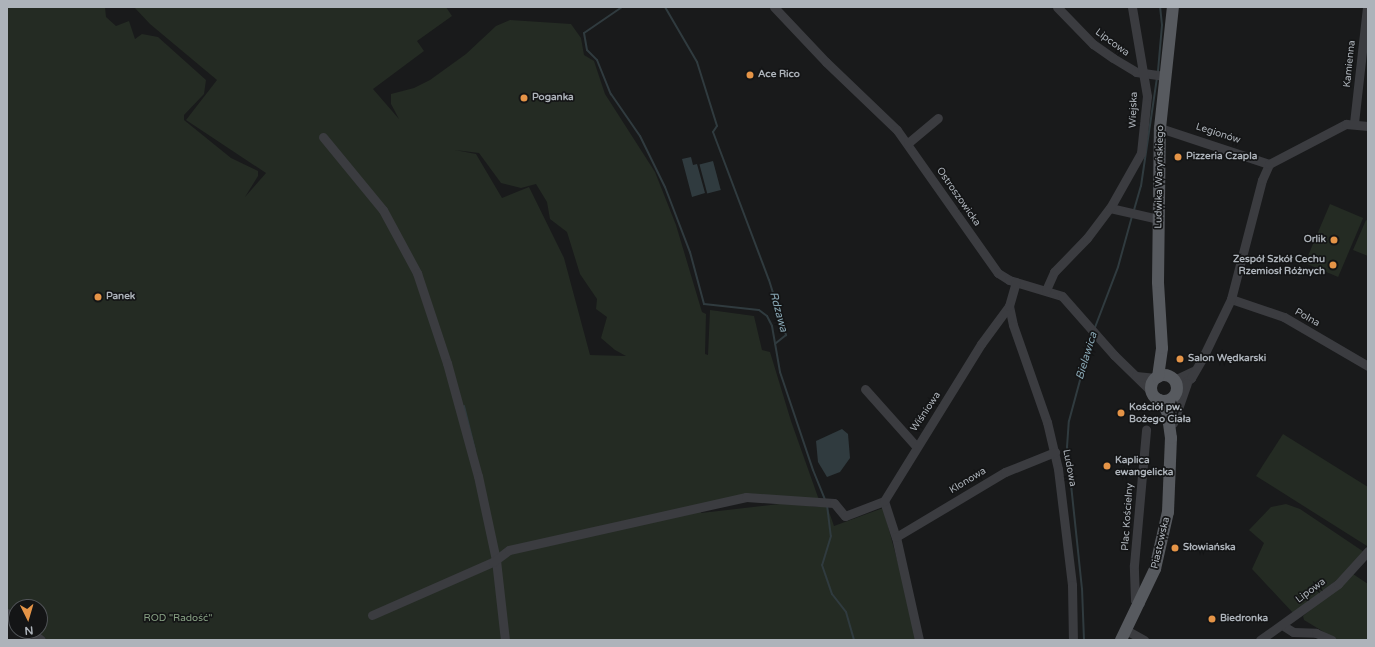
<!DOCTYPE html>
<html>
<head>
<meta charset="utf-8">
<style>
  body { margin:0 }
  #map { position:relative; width:1375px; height:647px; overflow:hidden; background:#191a1b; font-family:"Varela Round",sans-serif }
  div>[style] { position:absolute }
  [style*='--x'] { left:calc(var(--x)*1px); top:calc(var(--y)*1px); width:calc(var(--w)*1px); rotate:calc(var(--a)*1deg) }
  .green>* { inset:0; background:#242b23; transform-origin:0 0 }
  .water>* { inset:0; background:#303b3f; transform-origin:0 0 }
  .stream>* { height:2px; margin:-1px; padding:0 1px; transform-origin:1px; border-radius:1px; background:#303b3f }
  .minor>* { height:9px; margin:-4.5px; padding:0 4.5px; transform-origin:4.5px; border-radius:4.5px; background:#3b3c40 }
  .major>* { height:12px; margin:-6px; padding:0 6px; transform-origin:6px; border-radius:6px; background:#575a5f }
  .major>.ring { margin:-6px; padding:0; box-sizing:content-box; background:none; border:12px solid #575a5f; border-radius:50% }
  .dots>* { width:11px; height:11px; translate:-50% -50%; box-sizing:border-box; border:2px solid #141516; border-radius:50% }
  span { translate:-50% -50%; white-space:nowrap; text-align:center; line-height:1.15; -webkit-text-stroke:3.5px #141516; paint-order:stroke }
  .street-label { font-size:10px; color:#adb3ba }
  .poi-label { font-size:10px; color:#adb3ba; font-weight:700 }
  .left { translate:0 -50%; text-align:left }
  .right { translate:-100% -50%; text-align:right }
  .park-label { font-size:10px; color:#89a385 }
  .water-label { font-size:11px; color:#87a5b2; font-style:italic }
  .frame { position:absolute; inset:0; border:8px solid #adb3ba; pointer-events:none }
  .north { position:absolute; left:8px; top:599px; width:40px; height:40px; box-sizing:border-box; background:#141516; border:1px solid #515458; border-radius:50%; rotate:175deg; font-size:11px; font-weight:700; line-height:16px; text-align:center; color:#adb3ba }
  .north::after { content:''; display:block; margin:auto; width:14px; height:18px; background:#e59447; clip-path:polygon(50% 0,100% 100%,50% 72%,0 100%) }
</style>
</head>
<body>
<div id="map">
  <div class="green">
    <div style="clip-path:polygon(evenodd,7px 7px,105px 7px,106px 17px,116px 26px,129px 21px,135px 39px,142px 34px,158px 37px,206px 80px,204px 94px,184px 115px,184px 120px,231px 158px,258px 171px,258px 176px,245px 197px,266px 173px,186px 120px,217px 80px,150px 24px,134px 7px,446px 7px,452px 16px,417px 41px,424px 51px,373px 89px,399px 119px,391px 104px,391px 94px,414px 88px,430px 80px,466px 54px,496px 26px,510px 20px,571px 24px,581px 38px,584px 55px,594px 61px,605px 94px,655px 172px,676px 225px,702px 312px,706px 314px,705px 354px,708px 355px,710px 310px,754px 316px,762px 350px,770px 352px,791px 421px,819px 500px,753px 497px,701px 507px,701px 513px,788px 503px,817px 507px,827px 506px,834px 526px,883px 508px,919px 640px,47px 640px,38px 631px,40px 631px,40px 607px,16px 607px,16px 618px,7px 612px,7px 7px,455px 150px,479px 153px,501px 183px,521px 188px,536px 184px,547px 202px,550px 219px,567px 232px,580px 274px,597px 299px,596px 309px,607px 317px,601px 338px,615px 350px,626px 356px,590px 355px,564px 258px,529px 187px,502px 198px,476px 154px,455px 150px)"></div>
    <div style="left:1330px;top:204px;width:36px;height:64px;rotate:23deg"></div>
    <div style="clip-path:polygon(1366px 220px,1368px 221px,1368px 256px,1353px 250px)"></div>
    <div style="clip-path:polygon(1283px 434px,1368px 487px,1367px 546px,1256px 476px)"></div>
    <div style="clip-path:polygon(1286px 504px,1300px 509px,1364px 552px,1338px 579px,1294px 614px,1252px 569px,1264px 543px,1249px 530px,1271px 507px)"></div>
    <div style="clip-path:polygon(1353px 574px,1368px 584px,1368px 640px,1337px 640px,1304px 620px,1303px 616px)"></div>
  </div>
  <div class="water">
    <div style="clip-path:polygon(691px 157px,693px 165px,697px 164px,705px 193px,692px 197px,682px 159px)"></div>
    <div style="left:713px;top:161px;width:30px;height:14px;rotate:75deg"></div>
    <div style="clip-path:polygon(842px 429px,848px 434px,850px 458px,840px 472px,827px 477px,818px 462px,816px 441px)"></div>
  </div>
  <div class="stream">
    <div style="--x:622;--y:7;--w:46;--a:145.6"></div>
    <div style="--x:584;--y:33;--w:17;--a:80"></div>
    <div style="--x:587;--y:50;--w:14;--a:45"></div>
    <div style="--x:597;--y:60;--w:37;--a:68"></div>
    <div style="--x:611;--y:94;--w:51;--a:55.4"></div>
    <div style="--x:640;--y:136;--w:57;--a:63.9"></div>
    <div style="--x:665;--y:187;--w:70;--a:69"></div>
    <div style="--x:690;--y:252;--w:54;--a:74.9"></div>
    <div style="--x:704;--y:304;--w:55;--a:6.2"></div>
    <div style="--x:759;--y:310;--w:10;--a:37"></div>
    <div style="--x:767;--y:316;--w:11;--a:63"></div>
    <div style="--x:772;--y:326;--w:47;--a:80.1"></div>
    <div style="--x:780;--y:372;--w:103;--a:71.4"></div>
    <div style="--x:813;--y:470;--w:31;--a:68"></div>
    <div style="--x:665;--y:7;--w:64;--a:59.8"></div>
    <div style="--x:697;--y:62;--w:67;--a:72.6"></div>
    <div style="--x:717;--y:126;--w:7;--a:124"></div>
    <div style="--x:713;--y:132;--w:158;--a:69.3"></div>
    <div style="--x:769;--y:280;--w:58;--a:72.8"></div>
    <div style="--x:786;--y:335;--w:14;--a:141"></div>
    <div style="--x:1158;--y:71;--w:46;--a:-85"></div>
    <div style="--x:1162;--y:25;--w:18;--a:-96"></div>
    <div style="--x:1134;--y:210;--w:25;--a:-74"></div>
    <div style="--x:1141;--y:186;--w:109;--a:-81.6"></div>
    <div style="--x:1094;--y:330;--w:67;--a:-69.1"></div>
    <div style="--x:1118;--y:267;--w:53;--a:-74.6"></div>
    <div style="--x:464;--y:406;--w:45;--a:76"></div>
    <div style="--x:827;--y:505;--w:31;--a:83"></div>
    <div style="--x:831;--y:536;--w:30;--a:107"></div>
    <div style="--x:822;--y:565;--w:31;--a:71"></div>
    <div style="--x:832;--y:594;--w:23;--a:52"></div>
    <div style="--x:846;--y:612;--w:29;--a:74"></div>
    <div style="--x:1084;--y:640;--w:51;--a:-92.2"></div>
    <div style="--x:1082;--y:589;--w:143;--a:-96"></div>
    <div style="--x:1067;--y:447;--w:26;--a:-86"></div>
    <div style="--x:1069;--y:421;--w:88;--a:-74.9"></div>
  </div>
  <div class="minor">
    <div style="--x:774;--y:7;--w:76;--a:46.6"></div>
    <div style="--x:826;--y:62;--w:98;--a:43.8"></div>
    <div style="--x:897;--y:130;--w:175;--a:54.8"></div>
    <div style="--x:998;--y:273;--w:13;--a:32"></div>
    <div style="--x:1009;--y:280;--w:55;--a:16.8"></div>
    <div style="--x:1062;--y:296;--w:79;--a:48.6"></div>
    <div style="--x:1114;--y:355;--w:53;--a:44.2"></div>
    <div style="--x:1057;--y:7;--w:52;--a:45.8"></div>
    <div style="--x:1093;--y:44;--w:24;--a:35"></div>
    <div style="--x:1113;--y:58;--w:27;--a:31"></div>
    <div style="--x:1136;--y:72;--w:29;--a:8"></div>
    <div style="--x:1354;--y:123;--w:117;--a:-83.6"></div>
    <div style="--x:1160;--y:128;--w:115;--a:18.3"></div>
    <div style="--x:323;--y:137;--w:94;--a:50.6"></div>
    <div style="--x:383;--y:210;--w:72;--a:61.6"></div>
    <div style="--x:417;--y:273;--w:95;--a:71.6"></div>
    <div style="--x:447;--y:363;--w:117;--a:74.7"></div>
    <div style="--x:478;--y:476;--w:86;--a:77.9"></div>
    <div style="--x:496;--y:560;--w:81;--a:83.6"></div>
    <div style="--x:908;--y:143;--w:39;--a:-40"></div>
    <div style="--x:1110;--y:208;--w:49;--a:12.9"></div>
    <div style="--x:1046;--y:290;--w:20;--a:-66"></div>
    <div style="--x:1054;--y:272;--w:47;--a:-45.9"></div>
    <div style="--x:1087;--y:238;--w:38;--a:-53"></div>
    <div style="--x:1110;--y:208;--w:63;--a:-60.6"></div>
    <div style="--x:1141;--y:153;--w:57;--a:-84"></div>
    <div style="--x:1147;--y:96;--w:90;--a:-99.6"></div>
    <div style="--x:1231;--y:299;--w:56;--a:18.8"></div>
    <div style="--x:1284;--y:317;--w:97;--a:30.3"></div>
    <div style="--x:1009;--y:306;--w:19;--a:78"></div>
    <div style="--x:1013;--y:325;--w:103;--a:70.7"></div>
    <div style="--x:1047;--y:422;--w:48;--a:76.8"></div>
    <div style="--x:1058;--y:469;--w:117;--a:83.1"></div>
    <div style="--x:1072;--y:585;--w:55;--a:89"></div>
    <div style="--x:1136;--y:376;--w:20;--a:6"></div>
    <div style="--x:1174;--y:380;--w:21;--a:-25"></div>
    <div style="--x:865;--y:389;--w:76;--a:48.2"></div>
    <div style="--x:1177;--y:389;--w:18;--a:-38"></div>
    <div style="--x:1191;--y:378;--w:24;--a:-60"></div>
    <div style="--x:1203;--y:357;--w:64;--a:-64.2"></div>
    <div style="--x:1231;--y:299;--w:123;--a:-75.4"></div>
    <div style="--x:1262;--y:180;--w:17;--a:-66"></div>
    <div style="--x:1269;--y:164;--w:87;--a:-27.5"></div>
    <div style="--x:1346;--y:124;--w:22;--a:5"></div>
    <div style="--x:1173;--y:423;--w:42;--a:-70.7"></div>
    <div style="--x:884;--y:501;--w:38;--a:72"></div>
    <div style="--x:896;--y:537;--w:106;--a:77.4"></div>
    <div style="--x:896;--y:537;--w:127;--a:-30.8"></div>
    <div style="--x:1005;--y:472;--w:54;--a:-21.8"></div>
    <div style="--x:1140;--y:603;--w:6;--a:-149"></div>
    <div style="--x:1135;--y:600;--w:35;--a:-92"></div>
    <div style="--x:1134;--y:565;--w:136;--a:-84.9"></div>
    <div style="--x:7;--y:613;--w:11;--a:38"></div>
    <div style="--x:372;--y:615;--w:132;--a:-23.7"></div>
    <div style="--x:493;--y:562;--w:20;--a:-37"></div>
    <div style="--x:509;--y:550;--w:243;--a:-12.6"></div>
    <div style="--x:746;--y:497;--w:88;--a:3.9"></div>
    <div style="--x:834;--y:503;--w:17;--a:50"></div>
    <div style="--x:845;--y:516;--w:42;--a:-21"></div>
    <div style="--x:884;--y:501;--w:185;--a:-58.3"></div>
    <div style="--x:981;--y:344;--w:47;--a:-53.6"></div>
    <div style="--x:1009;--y:306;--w:25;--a:-74"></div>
    <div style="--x:1282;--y:625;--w:13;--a:32"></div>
    <div style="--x:1293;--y:632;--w:23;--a:2"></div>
    <div style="--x:1316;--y:633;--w:17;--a:24"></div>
    <div style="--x:1126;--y:630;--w:21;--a:29"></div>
    <div style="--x:30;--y:631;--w:14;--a:39"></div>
    <div style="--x:1260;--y:640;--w:96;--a:-35.7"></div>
    <div style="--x:1338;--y:584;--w:45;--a:-47.7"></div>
  </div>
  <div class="major">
    <div class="ring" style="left:1151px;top:375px;width:14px;height:14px"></div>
    <div style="--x:1158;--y:377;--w:29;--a:-82"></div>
    <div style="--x:1162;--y:348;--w:66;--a:-93.5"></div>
    <div style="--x:1158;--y:282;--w:154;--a:-89.3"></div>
    <div style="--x:1160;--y:128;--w:122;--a:-83.9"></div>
    <div style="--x:1121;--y:640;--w:79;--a:-64.4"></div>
    <div style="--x:1155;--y:569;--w:58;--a:-77.2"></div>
    <div style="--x:1168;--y:512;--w:74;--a:-87.7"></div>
    <div style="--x:1171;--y:438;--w:27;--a:-98"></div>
    <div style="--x:1167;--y:411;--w:14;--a:-126"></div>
  </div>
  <div class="dots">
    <div style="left:750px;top:75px;background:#e59447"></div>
    <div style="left:524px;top:98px;background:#e59447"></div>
    <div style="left:1178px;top:157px;background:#e59447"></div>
    <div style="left:1334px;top:240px;background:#e59447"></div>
    <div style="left:1333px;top:265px;background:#e59447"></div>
    <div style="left:98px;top:297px;background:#e59447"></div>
    <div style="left:1180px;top:359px;background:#e59447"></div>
    <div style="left:1121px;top:413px;background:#e59447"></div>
    <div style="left:1107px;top:466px;background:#e59447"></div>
    <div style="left:1175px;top:548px;background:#e59447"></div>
    <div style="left:1212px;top:619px;background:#e59447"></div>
  </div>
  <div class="street-label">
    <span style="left:1112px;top:43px;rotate:36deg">Lipcowa</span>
    <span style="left:1350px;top:64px;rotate:-84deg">Kamienna</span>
    <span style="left:1134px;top:110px;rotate:-88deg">Wiejska</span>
    <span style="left:1218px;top:134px;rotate:18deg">Legionów</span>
    <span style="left:1160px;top:177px;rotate:-89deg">Ludwika Waryńskiego</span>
    <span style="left:958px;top:197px;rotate:55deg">Ostroszowicka</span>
    <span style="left:1307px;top:318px;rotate:29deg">Polna</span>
    <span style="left:926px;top:412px;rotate:-56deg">Wiśniowa</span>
    <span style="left:1069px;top:468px;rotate:79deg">Ludowa</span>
    <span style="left:968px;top:481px;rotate:-31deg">Klonowa</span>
    <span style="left:1128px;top:517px;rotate:-86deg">Plac Kościelny</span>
    <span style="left:1161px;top:543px;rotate:-77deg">Piastowska</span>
    <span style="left:1311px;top:591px;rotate:-37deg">Lipowa</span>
  </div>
  <div class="poi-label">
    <span class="left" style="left:758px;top:75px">Ace Rico</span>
    <span class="left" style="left:532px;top:98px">Poganka</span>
    <span class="left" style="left:1186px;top:157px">Pizzeria Czapla</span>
    <span class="right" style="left:1326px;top:240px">Orlik</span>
    <span class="right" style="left:1325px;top:265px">Zespół Szkół Cechu<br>Rzemiosł Różnych</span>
    <span class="left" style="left:106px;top:297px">Panek</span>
    <span class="left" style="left:1188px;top:359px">Salon Wędkarski</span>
    <span class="left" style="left:1129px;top:413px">Kościół pw.<br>Bożego Ciała</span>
    <span class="left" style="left:1115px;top:466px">Kaplica<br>ewangelicka</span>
    <span class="left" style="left:1183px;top:548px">Słowiańska</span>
    <span class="left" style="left:1220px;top:619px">Biedronka</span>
  </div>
  <div class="park-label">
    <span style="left:178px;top:619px">ROD "Radość"</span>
  </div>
  <div class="water-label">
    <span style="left:778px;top:312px;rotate:75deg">Rdzawa</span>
    <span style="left:1087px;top:356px;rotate:-73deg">Bielawica</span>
  </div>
  <div class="frame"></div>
  <div class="north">N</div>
</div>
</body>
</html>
